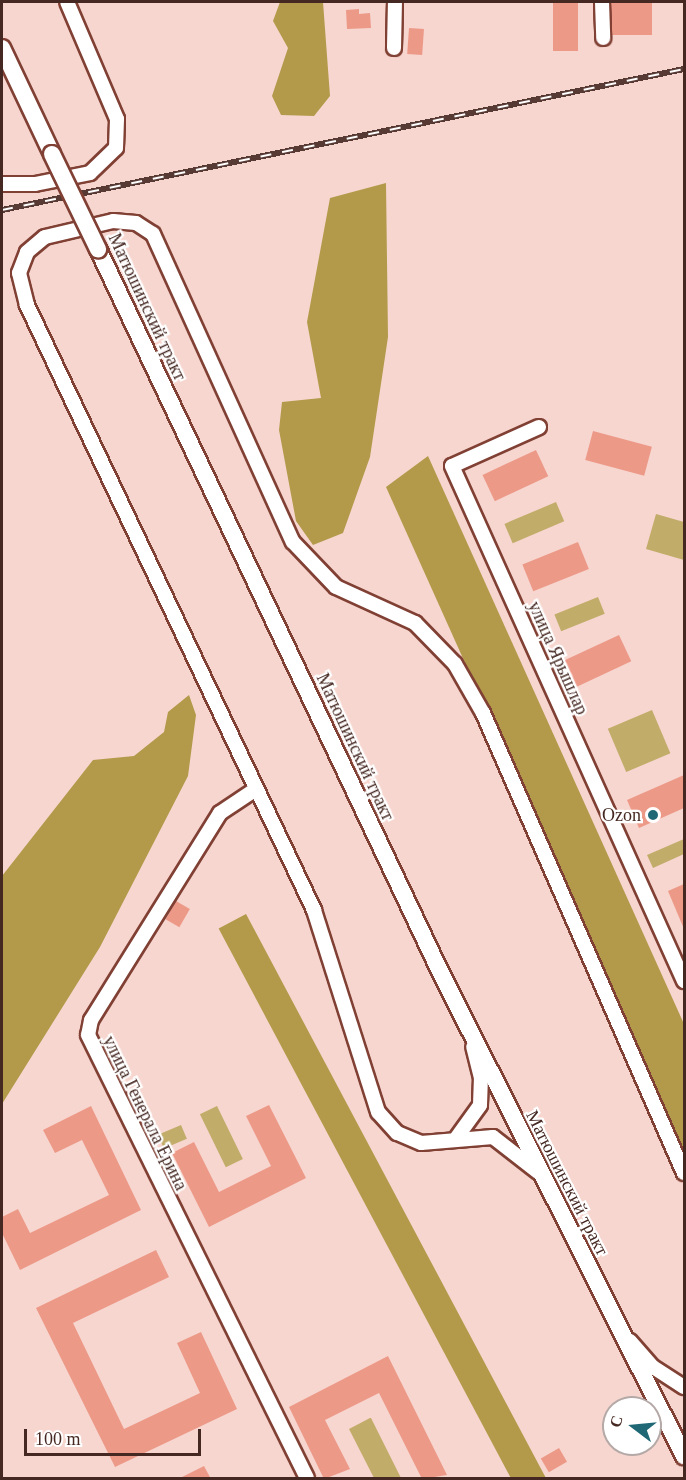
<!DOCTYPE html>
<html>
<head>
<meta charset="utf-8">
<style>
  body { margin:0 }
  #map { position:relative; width:686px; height:1480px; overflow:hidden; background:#f6d6cf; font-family:Georgia,serif }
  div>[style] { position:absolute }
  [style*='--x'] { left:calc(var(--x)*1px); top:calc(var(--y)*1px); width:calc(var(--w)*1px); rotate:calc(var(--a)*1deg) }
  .green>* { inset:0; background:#c2ac69; transform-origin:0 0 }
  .forest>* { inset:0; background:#b39a4a; transform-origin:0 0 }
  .building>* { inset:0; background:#ed9988; transform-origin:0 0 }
  .roads { filter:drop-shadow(2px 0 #814034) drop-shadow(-2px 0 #814034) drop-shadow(0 2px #814034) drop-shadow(0 -2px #814034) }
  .minor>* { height:14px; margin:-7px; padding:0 7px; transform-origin:7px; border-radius:7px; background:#fff }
  .major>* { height:16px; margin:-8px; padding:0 8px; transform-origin:8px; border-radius:8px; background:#fff }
  .rail>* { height:6px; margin-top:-3px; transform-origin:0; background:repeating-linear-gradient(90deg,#fff 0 11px,#573a34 0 22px); box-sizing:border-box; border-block:2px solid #573a34 }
  .bridges { filter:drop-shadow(2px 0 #814034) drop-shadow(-2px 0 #814034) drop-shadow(0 2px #814034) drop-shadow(0 -2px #814034) }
  .major-bridge>* { height:16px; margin:-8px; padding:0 8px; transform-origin:8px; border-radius:8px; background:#fff }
  .dots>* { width:16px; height:16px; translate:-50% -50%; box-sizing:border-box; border:3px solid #fff; border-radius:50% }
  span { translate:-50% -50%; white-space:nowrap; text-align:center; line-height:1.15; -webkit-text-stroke:4.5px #fff; paint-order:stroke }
  .street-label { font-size:18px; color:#452822 }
  .poi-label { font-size:18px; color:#452822 }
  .right { translate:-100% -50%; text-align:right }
  .frame { position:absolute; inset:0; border:3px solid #452822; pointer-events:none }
  .north { position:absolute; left:602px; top:1396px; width:60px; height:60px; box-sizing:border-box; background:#fff; border:2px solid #b5a9a7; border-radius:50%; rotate:286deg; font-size:16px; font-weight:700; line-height:24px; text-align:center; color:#452822 }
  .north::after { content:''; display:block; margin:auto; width:21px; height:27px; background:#206875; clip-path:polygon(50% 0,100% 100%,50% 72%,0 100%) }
  .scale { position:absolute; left:24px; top:1429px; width:177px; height:27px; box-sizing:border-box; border:3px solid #452822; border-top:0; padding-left:8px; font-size:18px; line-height:21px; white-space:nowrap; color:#452822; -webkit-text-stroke:4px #fff; paint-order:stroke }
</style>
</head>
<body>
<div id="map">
  <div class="green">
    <div style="left:556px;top:502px;width:21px;height:56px;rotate:67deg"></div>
    <div style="clip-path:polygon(656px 514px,684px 522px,684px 560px,646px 549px)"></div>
    <div style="left:598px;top:597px;width:18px;height:47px;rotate:68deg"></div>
    <div style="left:652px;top:710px;width:47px;height:48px;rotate:67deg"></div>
    <div style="clip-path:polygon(684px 839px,684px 854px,653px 868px,647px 855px)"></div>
    <div style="left:217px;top:1106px;width:59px;height:19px;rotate:64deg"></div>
    <div style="left:181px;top:1125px;width:15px;height:25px;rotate:67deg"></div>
    <div style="clip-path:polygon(370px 1418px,371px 1418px,401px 1478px,374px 1478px,349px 1429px)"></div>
  </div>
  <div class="forest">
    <div style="clip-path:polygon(280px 2px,323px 2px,330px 96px,314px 116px,281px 115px,272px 96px,288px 48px,273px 21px)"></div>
    <div style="clip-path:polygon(386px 183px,388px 337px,370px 457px,343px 533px,313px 545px,296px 521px,279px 430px,282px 402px,321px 398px,307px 322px,330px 198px)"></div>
    <div style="clip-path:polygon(428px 456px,684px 1024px,684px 1150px,386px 487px)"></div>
    <div style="clip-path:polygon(189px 695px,196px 715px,188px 776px,100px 947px,2px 1104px,2px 876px,93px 760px,134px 756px,164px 732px,168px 712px)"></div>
    <div style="left:246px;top:914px;width:638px;height:31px;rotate:62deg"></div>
  </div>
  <div class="building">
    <div style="left:553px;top:2px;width:25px;height:49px"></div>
    <div style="left:611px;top:2px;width:41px;height:33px"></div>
    <div style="clip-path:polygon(359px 9px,359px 14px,370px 13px,371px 28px,347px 29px,346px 10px)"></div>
    <div style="left:409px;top:28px;width:15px;height:26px;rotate:4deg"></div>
    <div style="left:593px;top:431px;width:61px;height:30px;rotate:15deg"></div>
    <div style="left:536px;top:450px;width:29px;height:59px;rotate:65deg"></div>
    <div style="left:578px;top:542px;width:29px;height:60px;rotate:68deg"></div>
    <div style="left:619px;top:635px;width:29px;height:60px;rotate:65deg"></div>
    <div style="clip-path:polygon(684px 775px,684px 808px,639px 828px,627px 800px)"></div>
    <div style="clip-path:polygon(684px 884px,684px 929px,668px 891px)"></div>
    <div style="left:176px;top:901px;width:16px;height:21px;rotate:30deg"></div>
    <div style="clip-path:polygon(269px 1105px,306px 1178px,209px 1227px,172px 1153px,194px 1142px,219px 1192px,271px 1166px,246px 1116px)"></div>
    <div style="clip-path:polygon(91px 1106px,141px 1210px,20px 1270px,2px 1233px,2px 1217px,18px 1209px,30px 1233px,109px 1195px,82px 1140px,55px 1153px,43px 1130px)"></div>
    <div style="clip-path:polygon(156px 1250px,169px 1277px,73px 1323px,124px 1429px,200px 1393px,177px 1343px,201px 1332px,237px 1409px,115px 1467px,36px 1308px)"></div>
    <div style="clip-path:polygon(388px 1356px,447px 1475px,422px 1479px,379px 1393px,325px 1420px,350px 1469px,324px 1479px,289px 1407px)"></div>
    <div style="left:559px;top:1448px;width:16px;height:21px;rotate:60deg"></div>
    <div style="clip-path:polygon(204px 1466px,211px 1479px,178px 1479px)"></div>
  </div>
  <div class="roads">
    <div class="minor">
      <div style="--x:602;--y:2;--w:36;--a:88"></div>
      <div style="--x:394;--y:48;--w:46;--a:-88.8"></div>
      <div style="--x:2;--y:184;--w:33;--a:0"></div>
      <div style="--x:35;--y:184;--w:56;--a:-11.3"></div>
      <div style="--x:90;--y:173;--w:36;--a:-44"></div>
      <div style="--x:116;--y:148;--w:29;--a:-88"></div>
      <div style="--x:117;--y:119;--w:127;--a:-113.1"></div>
      <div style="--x:539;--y:427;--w:95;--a:155.9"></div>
      <div style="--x:452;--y:466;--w:565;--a:65.75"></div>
      <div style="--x:256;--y:789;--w:43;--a:146.3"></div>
      <div style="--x:220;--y:813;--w:244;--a:121.9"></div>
      <div style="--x:91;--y:1020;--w:15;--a:101"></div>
      <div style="--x:88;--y:1035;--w:494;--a:63.7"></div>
      <div style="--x:457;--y:1137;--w:39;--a:-54"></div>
      <div style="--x:480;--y:1105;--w:27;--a:-88"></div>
      <div style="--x:481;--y:1078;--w:32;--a:-104"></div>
      <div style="--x:538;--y:1172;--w:57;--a:-142.1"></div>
      <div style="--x:493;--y:1137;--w:72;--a:175.2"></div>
      <div style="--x:421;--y:1143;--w:26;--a:-157"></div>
      <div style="--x:397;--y:1133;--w:28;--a:-132"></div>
      <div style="--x:378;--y:1112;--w:212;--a:-107.6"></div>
      <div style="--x:314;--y:910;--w:670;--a:-115.38"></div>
      <div style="--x:27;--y:305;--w:33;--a:-104"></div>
      <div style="--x:19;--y:273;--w:22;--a:-69"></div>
      <div style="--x:27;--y:252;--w:23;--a:-40"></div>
      <div style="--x:45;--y:237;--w:70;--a:-13.2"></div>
      <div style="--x:113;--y:221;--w:23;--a:5"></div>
      <div style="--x:136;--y:223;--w:20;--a:33"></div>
      <div style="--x:153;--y:234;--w:338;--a:65.6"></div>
      <div style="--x:293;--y:542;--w:62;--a:46.3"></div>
      <div style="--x:336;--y:587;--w:87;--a:24.5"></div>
      <div style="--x:415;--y:623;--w:57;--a:45.7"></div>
      <div style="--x:455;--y:664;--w:56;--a:60.3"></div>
      <div style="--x:483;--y:713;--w:502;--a:66.4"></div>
      <div style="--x:630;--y:1341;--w:35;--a:49"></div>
      <div style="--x:653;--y:1367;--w:37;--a:33"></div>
    </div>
    <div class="major">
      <div style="--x:2;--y:48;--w:117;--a:64.7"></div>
      <div style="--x:98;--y:249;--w:792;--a:64.66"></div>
      <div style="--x:437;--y:965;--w:550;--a:63.3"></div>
    </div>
  </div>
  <div class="rail">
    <div style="--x:2;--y:210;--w:696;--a:-11.68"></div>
  </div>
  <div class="bridges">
    <div class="major-bridge">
      <div style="--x:52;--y:154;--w:106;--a:64.2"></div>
    </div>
  </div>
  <div class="dots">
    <div style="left:653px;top:815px;background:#206875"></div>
  </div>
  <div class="street-label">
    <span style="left:147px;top:307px;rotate:65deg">Матюшинский тракт</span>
    <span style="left:558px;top:658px;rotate:66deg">улица Ярышлар</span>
    <span style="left:355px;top:747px;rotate:65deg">Матюшинский тракт</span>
    <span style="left:145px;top:1113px;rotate:64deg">улица Генерала Ерина</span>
    <span style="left:567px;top:1183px;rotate:63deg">Матюшинский тракт</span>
  </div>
  <div class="poi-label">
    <span class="right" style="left:641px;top:815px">Ozon</span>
  </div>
  <div class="frame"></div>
  <div class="north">С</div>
  <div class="scale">100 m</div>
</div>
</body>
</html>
